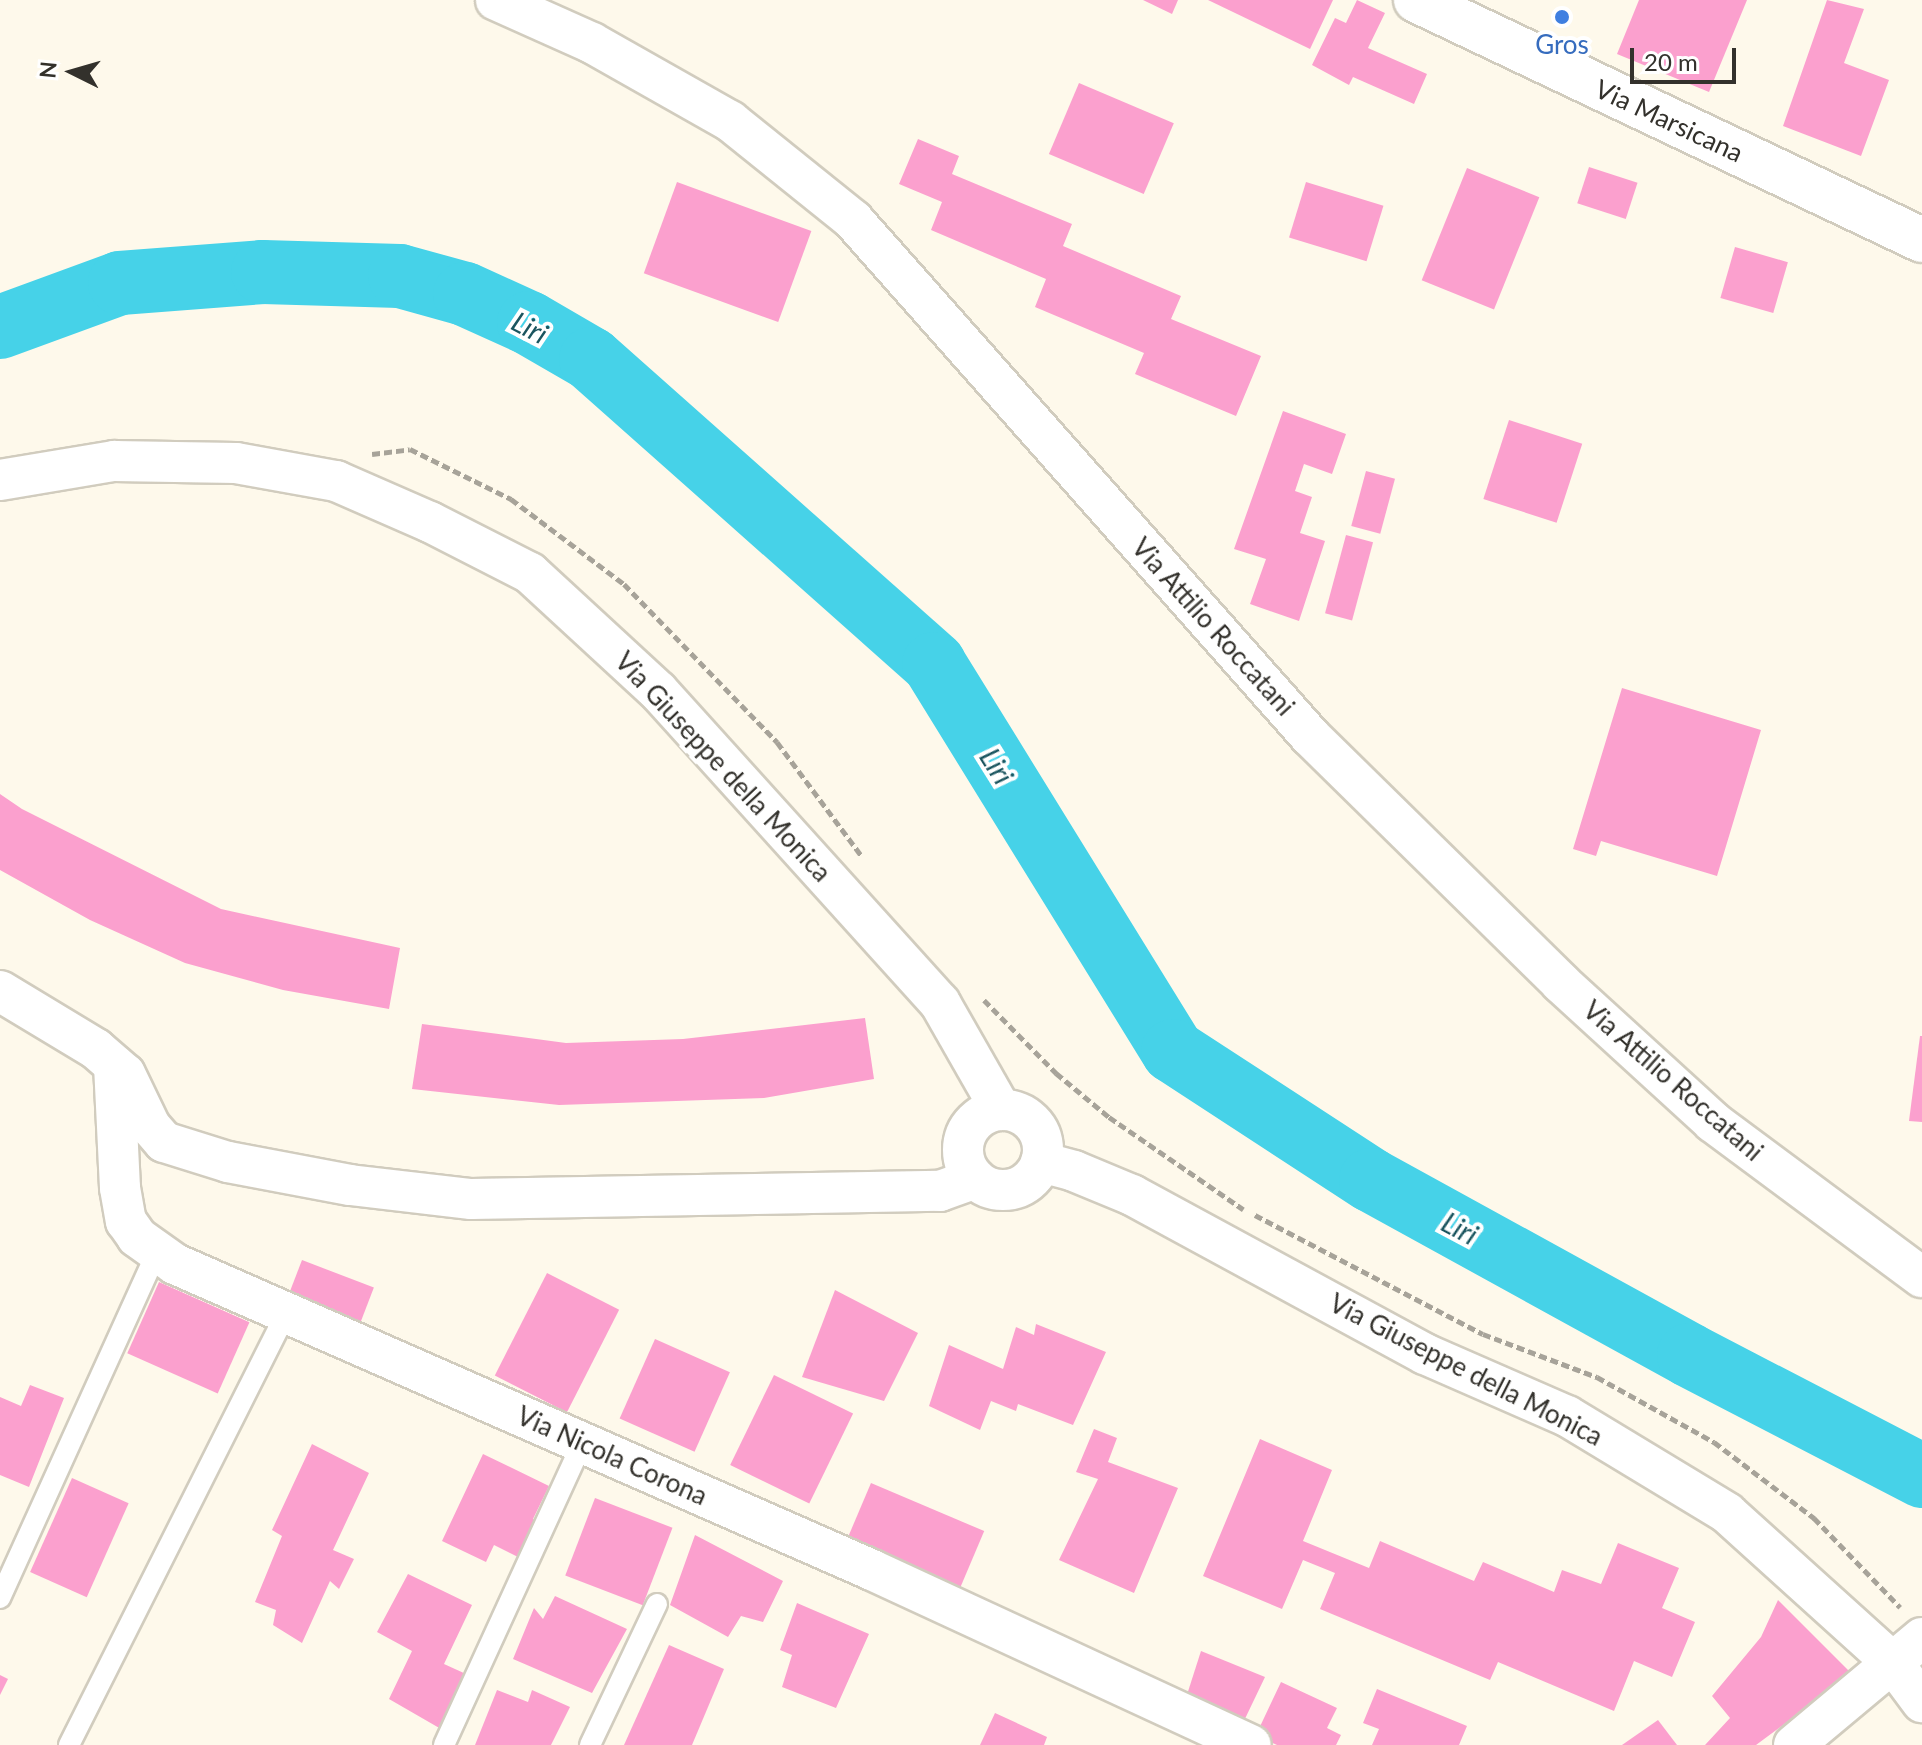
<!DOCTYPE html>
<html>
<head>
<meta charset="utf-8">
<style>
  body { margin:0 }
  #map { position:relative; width:1922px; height:1745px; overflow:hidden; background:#fef9eb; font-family:Lato,sans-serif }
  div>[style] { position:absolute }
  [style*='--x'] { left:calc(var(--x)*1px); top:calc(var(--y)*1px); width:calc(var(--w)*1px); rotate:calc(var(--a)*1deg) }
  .river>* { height:64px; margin:-32px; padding:0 32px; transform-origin:32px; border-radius:32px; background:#46d2e8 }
  .building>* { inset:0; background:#fba0ce; transform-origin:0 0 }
  .path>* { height:5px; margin-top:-2.5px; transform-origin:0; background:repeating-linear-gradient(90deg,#a7a399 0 8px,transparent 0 12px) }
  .roads { filter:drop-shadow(2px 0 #d1ccbe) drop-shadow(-2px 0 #d1ccbe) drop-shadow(0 2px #d1ccbe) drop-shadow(0 -2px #d1ccbe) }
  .lane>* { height:20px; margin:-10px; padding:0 10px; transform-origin:10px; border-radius:10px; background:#fff }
  .street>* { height:40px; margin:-20px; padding:0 20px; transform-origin:20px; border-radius:20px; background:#fff }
  .street>.ring { margin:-20px; padding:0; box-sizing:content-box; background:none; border:40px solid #fff; border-radius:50% }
  .secondary>* { height:44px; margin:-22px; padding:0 22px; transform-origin:22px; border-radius:22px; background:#fff }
  .dots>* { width:22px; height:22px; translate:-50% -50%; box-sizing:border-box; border:4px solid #fff; border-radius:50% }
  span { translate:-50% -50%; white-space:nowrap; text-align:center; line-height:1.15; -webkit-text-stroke:8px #fff; paint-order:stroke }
  .shop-label { font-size:26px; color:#366cbe }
  .street-label { font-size:26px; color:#33312c }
  .water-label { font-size:28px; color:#1b555f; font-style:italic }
  .north { position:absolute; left:32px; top:32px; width:80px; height:80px; -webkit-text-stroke:6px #fff; paint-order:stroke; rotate:275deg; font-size:22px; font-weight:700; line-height:32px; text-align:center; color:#33312c }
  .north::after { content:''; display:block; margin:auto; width:28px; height:36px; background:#33312c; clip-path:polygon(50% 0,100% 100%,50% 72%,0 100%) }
  .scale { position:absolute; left:1630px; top:48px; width:106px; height:36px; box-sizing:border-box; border:4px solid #33312c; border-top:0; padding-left:10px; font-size:24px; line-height:28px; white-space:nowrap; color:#33312c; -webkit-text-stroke:6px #fff; paint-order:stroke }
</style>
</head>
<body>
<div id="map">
  <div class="river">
    <div style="--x:0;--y:327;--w:128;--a:-20.1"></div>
    <div style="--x:120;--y:283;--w:143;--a:-4.4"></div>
    <div style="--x:263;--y:272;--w:137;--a:1.7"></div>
    <div style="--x:400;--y:276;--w:67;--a:15.5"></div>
    <div style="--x:465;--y:294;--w:70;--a:24.4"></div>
    <div style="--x:529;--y:323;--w:72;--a:30.1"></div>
    <div style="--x:591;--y:359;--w:459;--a:41.6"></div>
    <div style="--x:934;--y:664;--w:455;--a:58.3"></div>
    <div style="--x:1173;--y:1051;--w:236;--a:33.1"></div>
    <div style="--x:1371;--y:1180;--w:363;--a:28.8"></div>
    <div style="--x:1689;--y:1355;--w:263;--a:27.4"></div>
  </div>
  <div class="building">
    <div style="clip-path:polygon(1143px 0,1178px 0,1172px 14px)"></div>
    <div style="clip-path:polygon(1208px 0,1333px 0,1310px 49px)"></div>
    <div style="clip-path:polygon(1357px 0,1385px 13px,1368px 48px,1427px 74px,1414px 104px,1353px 77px,1349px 85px,1312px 65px,1335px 18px,1346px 23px)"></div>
    <div style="clip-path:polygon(1639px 0,1747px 0,1709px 92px,1617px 54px)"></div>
    <div style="clip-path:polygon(1827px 0,1864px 9px,1844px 63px,1889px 80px,1861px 156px,1783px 126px)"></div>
    <div style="left:1079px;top:83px;width:103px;height:77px;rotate:23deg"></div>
    <div style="clip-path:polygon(918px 139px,959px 156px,952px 174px,1072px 224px,1063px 246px,1181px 296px,1171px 319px,1261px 356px,1236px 416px,1135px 374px,1144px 353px,1035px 307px,1046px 279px,931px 230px,942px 202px,899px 184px)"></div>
    <div style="left:1589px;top:167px;width:51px;height:38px;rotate:18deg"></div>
    <div style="left:1467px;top:168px;width:78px;height:121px;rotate:22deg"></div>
    <div style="left:677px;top:182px;width:143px;height:97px;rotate:20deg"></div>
    <div style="left:1306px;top:182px;width:81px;height:58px;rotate:17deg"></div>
    <div style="left:1735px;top:247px;width:55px;height:53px;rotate:16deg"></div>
    <div style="clip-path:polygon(1283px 411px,1346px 434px,1332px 474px,1304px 464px,1295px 491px,1312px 497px,1300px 533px,1325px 541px,1299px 621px,1250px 604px,1266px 559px,1234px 549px)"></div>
    <div style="left:1509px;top:420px;width:77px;height:83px;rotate:18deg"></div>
    <div style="left:1366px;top:471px;width:30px;height:57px;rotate:15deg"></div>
    <div style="left:1346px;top:535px;width:28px;height:81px;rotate:15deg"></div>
    <div style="clip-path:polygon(1622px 688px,1761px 730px,1717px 876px,1601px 841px,1596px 856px,1573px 849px)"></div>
    <div style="clip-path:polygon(0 794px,22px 809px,221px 909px,400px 948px,389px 1009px,283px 990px,185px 963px,90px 920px,0 870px)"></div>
    <div style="clip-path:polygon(865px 1018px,874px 1079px,764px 1098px,559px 1105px,412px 1089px,422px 1024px,566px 1043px,683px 1039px)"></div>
    <div style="clip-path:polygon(1920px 1036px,1922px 1036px,1922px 1122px,1909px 1121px)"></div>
    <div style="left:302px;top:1260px;width:77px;height:45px;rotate:21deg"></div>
    <div style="left:547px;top:1273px;width:81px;height:115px;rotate:27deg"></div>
    <div style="left:159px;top:1282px;width:99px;height:78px;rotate:24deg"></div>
    <div style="clip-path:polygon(835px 1290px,918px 1333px,884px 1401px,802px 1377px)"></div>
    <div style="clip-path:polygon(1036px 1324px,1106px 1352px,1073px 1425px,1018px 1404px,1016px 1411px,991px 1401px,980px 1430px,929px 1406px,949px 1345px,1003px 1369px,1016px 1327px,1034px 1335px)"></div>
    <div style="left:655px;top:1339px;width:82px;height:87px;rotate:24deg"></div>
    <div style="left:774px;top:1375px;width:88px;height:100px;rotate:26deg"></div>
    <div style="clip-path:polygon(30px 1385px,64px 1398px,29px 1487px,0 1475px,0 1397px,21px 1406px)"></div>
    <div style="clip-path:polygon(1094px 1429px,1117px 1438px,1108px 1462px,1178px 1488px,1134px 1593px,1059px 1560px,1098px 1479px,1076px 1472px)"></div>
    <div style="clip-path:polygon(1260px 1439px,1332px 1470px,1303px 1541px,1369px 1568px,1380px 1541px,1474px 1581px,1483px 1562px,1554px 1592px,1562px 1570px,1601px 1584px,1618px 1543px,1679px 1568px,1662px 1608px,1695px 1622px,1672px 1677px,1634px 1661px,1614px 1711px,1498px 1662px,1490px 1680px,1320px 1609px,1335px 1573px,1303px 1560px,1282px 1609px,1203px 1576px)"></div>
    <div style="clip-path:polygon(312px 1444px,369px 1473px,333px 1550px,354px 1559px,339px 1589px,330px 1581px,302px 1643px,273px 1625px,276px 1610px,255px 1602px,282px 1536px,272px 1530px)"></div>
    <div style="clip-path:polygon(483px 1454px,549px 1486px,533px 1519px,539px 1522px,522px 1559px,494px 1545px,486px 1562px,442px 1541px)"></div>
    <div style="left:72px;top:1478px;width:62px;height:103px;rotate:24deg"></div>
    <div style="left:871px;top:1483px;width:123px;height:61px;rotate:23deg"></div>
    <div style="left:595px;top:1498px;width:83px;height:83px;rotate:21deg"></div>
    <div style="clip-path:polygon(695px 1535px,783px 1581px,763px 1622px,741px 1616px,728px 1637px,670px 1605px)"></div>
    <div style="clip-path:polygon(408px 1574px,472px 1605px,444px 1664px,466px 1674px,441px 1729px,389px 1699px,412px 1651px,377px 1632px)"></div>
    <div style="clip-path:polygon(555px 1596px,627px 1629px,592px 1693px,513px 1659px,534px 1608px,543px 1619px)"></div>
    <div style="clip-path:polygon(1778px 1600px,1852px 1674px,1756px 1745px,1705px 1745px,1730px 1718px,1712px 1696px,1761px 1637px)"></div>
    <div style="clip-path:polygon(797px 1603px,869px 1634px,836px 1708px,782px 1687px,792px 1655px,780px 1650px)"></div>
    <div style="clip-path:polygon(669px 1645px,724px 1669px,692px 1745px,624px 1745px)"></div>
    <div style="clip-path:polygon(1201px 1651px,1265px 1677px,1242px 1725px,1184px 1704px)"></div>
    <div style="clip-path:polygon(0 1675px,8px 1679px,0 1695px)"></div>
    <div style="clip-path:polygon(1281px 1682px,1337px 1708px,1327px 1728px,1341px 1735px,1336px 1745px,1277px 1745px,1256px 1735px)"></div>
    <div style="clip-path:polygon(1377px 1689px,1467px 1726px,1459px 1745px,1372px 1745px,1379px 1729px,1363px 1723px)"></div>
    <div style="clip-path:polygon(497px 1690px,528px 1702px,532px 1690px,570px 1707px,551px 1745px,475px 1745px)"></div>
    <div style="clip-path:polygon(995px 1713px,1047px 1737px,1044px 1745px,980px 1745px)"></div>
    <div style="clip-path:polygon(1658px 1720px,1677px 1745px,1622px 1745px)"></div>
  </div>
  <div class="path">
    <div style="--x:372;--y:454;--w:38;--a:-7"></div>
    <div style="--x:410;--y:449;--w:113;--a:26.3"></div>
    <div style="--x:511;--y:499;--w:141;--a:37"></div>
    <div style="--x:624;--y:584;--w:220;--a:45.9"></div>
    <div style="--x:777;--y:742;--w:141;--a:53.4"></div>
    <div style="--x:984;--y:1000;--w:103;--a:45.4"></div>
    <div style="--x:1056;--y:1073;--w:69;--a:39.7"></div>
    <div style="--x:1109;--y:1117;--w:163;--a:34.5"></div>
    <div style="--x:1255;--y:1215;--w:257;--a:27.6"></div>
    <div style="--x:1483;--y:1334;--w:122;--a:20.7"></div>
    <div style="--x:1597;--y:1377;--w:134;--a:29.1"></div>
    <div style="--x:1714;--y:1442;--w:126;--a:37.2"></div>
    <div style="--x:1814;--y:1518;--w:124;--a:46"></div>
  </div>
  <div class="roads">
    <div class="lane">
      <div style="--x:0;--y:1598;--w:380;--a:-65.6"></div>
      <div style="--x:69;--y:1745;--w:483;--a:-63.3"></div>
      <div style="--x:444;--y:1745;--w:333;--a:-65.4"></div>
      <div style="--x:590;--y:1745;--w:156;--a:-64.6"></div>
    </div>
    <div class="street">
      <div style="--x:496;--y:0;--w:105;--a:24.1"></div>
      <div style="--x:592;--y:43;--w:159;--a:29.5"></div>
      <div style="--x:730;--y:121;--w:158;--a:38.8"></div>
      <div style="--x:853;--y:220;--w:689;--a:48.47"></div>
      <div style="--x:1310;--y:736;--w:352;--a:44.5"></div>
      <div style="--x:1561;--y:983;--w:206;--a:42.4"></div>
      <div style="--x:1713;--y:1122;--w:260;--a:36.6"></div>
      <div style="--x:0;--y:480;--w:116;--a:-9.5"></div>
      <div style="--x:114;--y:461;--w:122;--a:0.9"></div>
      <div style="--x:236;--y:463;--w:102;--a:10.2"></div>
      <div style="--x:336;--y:481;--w:103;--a:23.6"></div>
      <div style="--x:430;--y:522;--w:112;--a:27"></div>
      <div style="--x:530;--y:573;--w:174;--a:42.7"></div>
      <div style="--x:658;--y:691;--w:421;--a:47.9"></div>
      <div style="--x:940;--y:1003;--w:123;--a:60.3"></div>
      <div style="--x:0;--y:991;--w:112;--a:31.1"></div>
      <div style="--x:96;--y:1049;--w:38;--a:41"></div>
      <div style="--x:125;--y:1074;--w:58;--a:64.3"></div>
      <div style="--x:150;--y:1126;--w:21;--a:49"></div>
      <div style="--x:164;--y:1142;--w:67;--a:17.4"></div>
      <div style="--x:228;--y:1162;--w:124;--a:10.7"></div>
      <div style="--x:350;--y:1185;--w:122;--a:6.6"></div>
      <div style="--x:471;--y:1199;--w:469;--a:-1"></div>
      <div style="--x:940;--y:1191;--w:37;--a:-20"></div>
      <div style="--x:114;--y:1065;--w:123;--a:87.2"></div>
      <div style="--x:120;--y:1188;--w:34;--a:80"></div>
      <div style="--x:126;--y:1221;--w:19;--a:55"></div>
      <div style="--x:137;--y:1237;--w:47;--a:35.4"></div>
      <div style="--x:175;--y:1264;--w:761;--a:23.7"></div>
      <div style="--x:872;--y:1570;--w:417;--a:24.8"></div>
      <div class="ring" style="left:963px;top:1110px;width:40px;height:40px"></div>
      <div style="--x:1041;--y:1162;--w:34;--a:15"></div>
      <div style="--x:1074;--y:1171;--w:63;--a:22.5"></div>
      <div style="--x:1132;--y:1195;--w:333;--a:28.5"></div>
      <div style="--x:1425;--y:1354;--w:155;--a:23.6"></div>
      <div style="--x:1567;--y:1416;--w:187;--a:31.2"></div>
      <div style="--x:1727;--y:1513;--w:224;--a:42.1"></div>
      <div style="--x:1893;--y:1663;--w:49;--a:53.4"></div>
      <div style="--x:1794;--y:1745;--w:167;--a:-39.9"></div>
    </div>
    <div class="secondary">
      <div style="--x:1416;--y:0;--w:560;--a:25.38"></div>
    </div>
  </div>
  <div class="dots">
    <div style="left:1562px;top:17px;background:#3f7fe0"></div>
  </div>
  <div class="shop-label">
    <span style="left:1562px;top:45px">Gros</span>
  </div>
  <div class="street-label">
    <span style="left:1669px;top:121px;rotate:25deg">Via Marsicana</span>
    <span style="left:1213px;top:627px;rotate:48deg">Via Attilio Roccatani</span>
    <span style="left:723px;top:767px;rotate:47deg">Via Giuseppe della Monica</span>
    <span style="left:1673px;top:1081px;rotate:41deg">Via Attilio Roccatani</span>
    <span style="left:1466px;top:1370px;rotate:27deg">Via Giuseppe della Monica</span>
    <span style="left:612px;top:1456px;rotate:24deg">Via Nicola Corona</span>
  </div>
  <div class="water-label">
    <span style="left:530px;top:327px;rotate:27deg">Liri</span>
    <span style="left:997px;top:766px;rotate:58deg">Liri</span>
    <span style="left:1460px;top:1228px;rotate:28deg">Liri</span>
  </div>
  <div class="north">N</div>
  <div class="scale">20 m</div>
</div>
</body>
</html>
